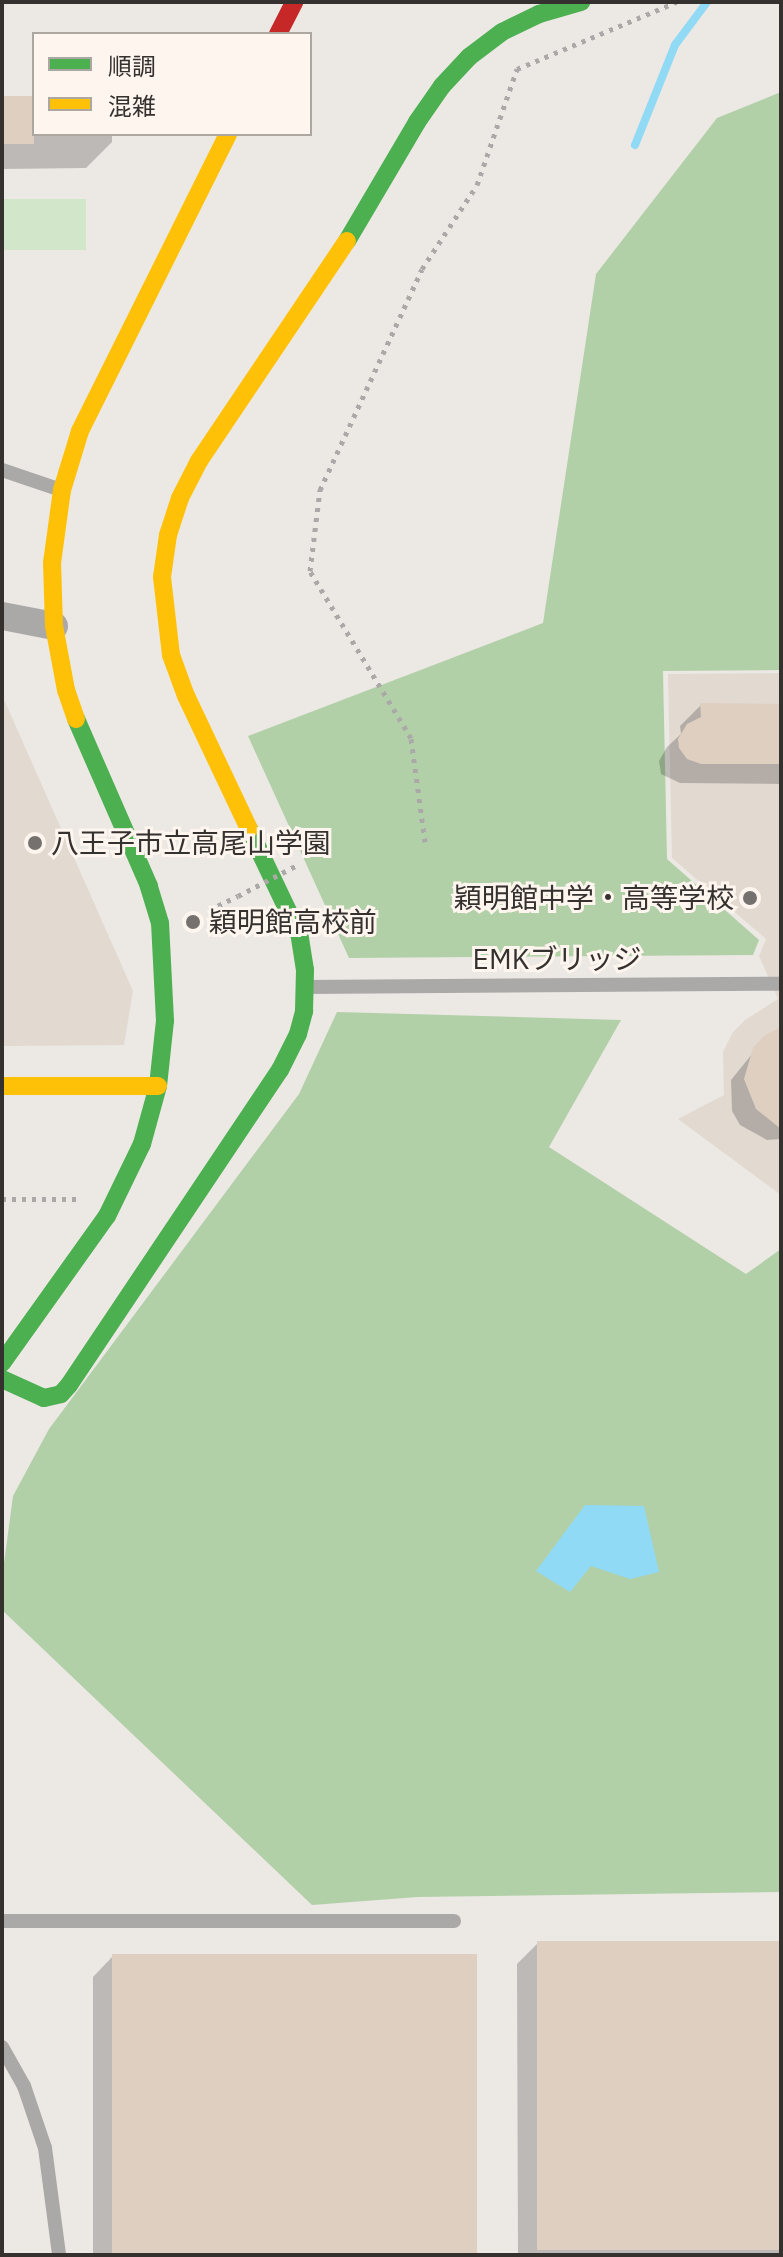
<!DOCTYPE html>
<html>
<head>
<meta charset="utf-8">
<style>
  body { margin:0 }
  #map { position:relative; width:783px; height:2257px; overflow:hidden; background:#ece8e4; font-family:"IBM Plex Sans","Noto Sans JP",sans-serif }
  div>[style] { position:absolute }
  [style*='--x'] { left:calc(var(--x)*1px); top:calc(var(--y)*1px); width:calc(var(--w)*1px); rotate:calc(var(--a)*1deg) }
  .built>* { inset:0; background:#e2d9d1 }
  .green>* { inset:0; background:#d2e6c9; transform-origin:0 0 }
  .forest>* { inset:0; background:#b2d0a8 }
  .water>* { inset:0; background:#90daf5 }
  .shadow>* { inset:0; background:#0003 }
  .stream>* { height:8px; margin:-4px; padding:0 4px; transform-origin:4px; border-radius:4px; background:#90daf5 }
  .building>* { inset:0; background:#decfc1; transform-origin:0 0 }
  .path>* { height:5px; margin-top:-2.5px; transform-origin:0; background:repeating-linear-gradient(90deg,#aba9a8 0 4px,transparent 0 10px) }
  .lane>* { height:14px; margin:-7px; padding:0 7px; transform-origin:7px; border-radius:7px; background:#aba8a8 }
  .street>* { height:28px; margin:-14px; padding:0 14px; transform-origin:14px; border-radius:14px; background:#aba8a8 }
  .fast>* { height:18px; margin:-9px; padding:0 9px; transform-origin:9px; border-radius:9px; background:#4caf50 }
  .slow>* { height:18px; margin:-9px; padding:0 9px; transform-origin:9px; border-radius:9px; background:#ffc107 }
  .jam>* { height:18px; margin:-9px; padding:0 9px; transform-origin:9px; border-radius:9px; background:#c62828 }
  .path-bridge>* { height:5px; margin-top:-2.5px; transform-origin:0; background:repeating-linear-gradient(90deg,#aba9a8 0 4px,transparent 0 10px) }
  .dots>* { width:22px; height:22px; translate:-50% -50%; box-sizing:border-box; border:4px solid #fdf5ee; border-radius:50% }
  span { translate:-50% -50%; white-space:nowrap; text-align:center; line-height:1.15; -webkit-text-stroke:6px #fdf5ee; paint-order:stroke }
  .poi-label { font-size:28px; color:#34312f }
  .left { translate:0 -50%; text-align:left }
  .right { translate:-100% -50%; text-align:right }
  .street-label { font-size:28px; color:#34312f }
  .frame { position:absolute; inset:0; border:4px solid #34312f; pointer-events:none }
  .legend { position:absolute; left:32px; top:32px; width:280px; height:104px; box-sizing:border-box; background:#fdf5ee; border:2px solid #ada7a2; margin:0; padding:10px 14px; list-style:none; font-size:24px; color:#34312f }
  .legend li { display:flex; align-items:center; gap:16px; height:40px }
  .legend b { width:40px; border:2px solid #ada7a2 }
</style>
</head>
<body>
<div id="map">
  <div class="built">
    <div style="clip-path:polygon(781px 673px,781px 1195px,678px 1119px,724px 1095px,723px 1052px,733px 1032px,745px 1020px,778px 999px,759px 956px,766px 939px,672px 858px,668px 674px)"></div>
    <div style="clip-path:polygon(2px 695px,133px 991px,124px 1045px,2px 1046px)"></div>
  </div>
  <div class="green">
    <div style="left:2px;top:199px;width:84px;height:51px"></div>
  </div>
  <div class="forest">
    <div style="clip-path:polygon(781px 92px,781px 670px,663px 671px,667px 859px,759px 940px,753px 955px,349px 958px,248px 736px,543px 623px,596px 274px,717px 118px)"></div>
    <div style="clip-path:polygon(337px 1012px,621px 1020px,549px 1147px,746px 1274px,781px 1249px,781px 1892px,418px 1897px,312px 1905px,2px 1610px,2px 1578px,13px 1496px,49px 1429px,299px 1094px)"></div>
  </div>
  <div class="water">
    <div style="clip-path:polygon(585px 1505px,644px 1506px,659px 1572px,630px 1579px,591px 1566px,570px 1592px,536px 1571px)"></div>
  </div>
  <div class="shadow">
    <div style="clip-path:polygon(2px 99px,34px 99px,34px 134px,112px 134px,112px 142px,86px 168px,2px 169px)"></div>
    <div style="clip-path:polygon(701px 705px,781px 706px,781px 784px,680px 783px,661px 774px,659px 761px,667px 747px,681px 734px,680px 726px)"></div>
    <div style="clip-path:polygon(781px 859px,781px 906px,780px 906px,779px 861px)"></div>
    <div style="clip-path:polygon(781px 1032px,781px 1139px,767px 1140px,740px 1125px,732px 1111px,731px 1080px,765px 1038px)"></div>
    <div style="clip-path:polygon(538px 1943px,781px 1943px,780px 2255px,518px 2255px,517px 1964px)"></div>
    <div style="clip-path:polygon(113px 1956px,476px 2255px,93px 2255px,93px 1977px)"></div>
  </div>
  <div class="stream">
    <div style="--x:635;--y:145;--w:108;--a:-68.2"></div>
    <div style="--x:675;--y:45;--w:54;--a:-53.3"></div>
  </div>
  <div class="building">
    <div style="left:34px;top:96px;width:48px;height:32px;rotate:90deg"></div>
    <div style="clip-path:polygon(700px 703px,781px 704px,781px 764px,701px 764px,687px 759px,679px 748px,678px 739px,687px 724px,701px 717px)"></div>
    <div style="clip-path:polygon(781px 1027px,781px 1129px,756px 1109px,744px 1079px,753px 1048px,764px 1036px)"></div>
    <div style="left:537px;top:1941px;width:244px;height:309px"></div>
    <div style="left:112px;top:1954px;width:365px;height:301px"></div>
  </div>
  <div class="path">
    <div style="--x:425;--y:842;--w:105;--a:-97.7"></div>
    <div style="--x:411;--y:738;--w:195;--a:-121.2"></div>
    <div style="--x:310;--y:571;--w:82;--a:-83"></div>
    <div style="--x:320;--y:490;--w:243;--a:-65.2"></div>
    <div style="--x:422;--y:269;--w:100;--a:-56.8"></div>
    <div style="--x:477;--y:185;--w:123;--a:-71"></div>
    <div style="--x:517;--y:69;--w:173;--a:-22.8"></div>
    <div style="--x:209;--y:910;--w:32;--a:-26"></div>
    <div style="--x:2;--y:1199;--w:79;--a:0"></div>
  </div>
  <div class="lane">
    <div style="--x:2;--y:470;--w:62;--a:18.7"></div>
    <div style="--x:306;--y:987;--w:475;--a:-0.4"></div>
    <div style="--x:2;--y:1921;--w:452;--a:0"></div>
    <div style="--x:2;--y:2047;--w:45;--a:60.6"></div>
    <div style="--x:24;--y:2086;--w:65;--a:71.3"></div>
    <div style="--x:45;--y:2148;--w:108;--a:82.5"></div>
  </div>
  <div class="street">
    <div style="--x:2;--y:616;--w:53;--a:10.9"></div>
  </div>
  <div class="fast">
    <div style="--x:347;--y:241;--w:138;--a:-59.5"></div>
    <div style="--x:417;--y:122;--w:44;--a:-55.2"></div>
    <div style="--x:442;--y:86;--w:40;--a:-47"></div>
    <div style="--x:469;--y:57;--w:41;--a:-37.1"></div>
    <div style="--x:502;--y:32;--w:41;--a:-25.9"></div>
    <div style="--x:539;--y:14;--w:44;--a:-15.9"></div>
    <div style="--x:2;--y:1363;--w:181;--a:-54.5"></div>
    <div style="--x:107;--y:1216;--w:80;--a:-64.1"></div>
    <div style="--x:142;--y:1144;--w:60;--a:-74.6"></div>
    <div style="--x:158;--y:1086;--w:65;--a:-83.9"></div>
    <div style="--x:165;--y:1021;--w:98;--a:-92.9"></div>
    <div style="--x:160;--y:923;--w:39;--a:-107"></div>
    <div style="--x:149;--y:886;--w:182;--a:-113.6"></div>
    <div style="--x:2;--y:1379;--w:46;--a:24.3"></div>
    <div style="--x:44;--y:1398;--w:17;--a:-13"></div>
    <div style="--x:61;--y:1394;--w:12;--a:-48"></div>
    <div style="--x:69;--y:1385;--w:379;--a:-56.2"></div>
    <div style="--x:280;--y:1070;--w:40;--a:-63.4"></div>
    <div style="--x:298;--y:1034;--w:24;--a:-75"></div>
    <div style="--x:304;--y:1011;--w:41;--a:-88.6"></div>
    <div style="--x:305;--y:970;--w:36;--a:-99"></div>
    <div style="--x:299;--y:934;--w:116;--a:-115.5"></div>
  </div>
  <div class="slow">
    <div style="--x:76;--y:719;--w:31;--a:-109"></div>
    <div style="--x:66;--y:690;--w:65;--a:-100.6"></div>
    <div style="--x:54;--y:626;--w:63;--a:-91.8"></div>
    <div style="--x:52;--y:563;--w:74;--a:-82.2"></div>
    <div style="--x:62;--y:490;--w:62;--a:-73"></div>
    <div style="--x:80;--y:431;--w:332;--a:-63.5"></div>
    <div style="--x:249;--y:829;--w:147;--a:-115.3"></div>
    <div style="--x:186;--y:696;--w:44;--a:-110.1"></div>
    <div style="--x:171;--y:655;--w:79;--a:-96.6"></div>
    <div style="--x:162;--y:577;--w:42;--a:-81.9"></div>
    <div style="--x:168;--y:535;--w:39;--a:-72"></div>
    <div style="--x:180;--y:498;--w:42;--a:-62.8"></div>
    <div style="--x:199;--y:461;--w:265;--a:-56.1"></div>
    <div style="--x:2;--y:1086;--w:156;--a:0"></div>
  </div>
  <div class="jam">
    <div style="--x:278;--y:34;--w:36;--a:-63"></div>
  </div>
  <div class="path-bridge">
    <div style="--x:238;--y:896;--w:69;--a:-27.7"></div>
  </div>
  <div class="dots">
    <div style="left:35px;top:843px;background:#74716e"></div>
    <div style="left:750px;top:898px;background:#74716e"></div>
    <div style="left:193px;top:922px;background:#74716e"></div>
  </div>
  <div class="poi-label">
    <span class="left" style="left:51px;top:843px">八王子市立高尾山学園</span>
    <span class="right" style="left:734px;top:898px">穎明館中学・高等学校</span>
    <span class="left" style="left:209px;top:922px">穎明館高校前</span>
  </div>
  <div class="street-label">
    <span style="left:557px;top:959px">EMKブリッジ</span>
  </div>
  <div class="frame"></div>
  <ul class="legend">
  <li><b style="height:10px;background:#4caf50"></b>順調</li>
  <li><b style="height:10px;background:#ffc107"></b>混雑</li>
  </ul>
</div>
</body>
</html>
